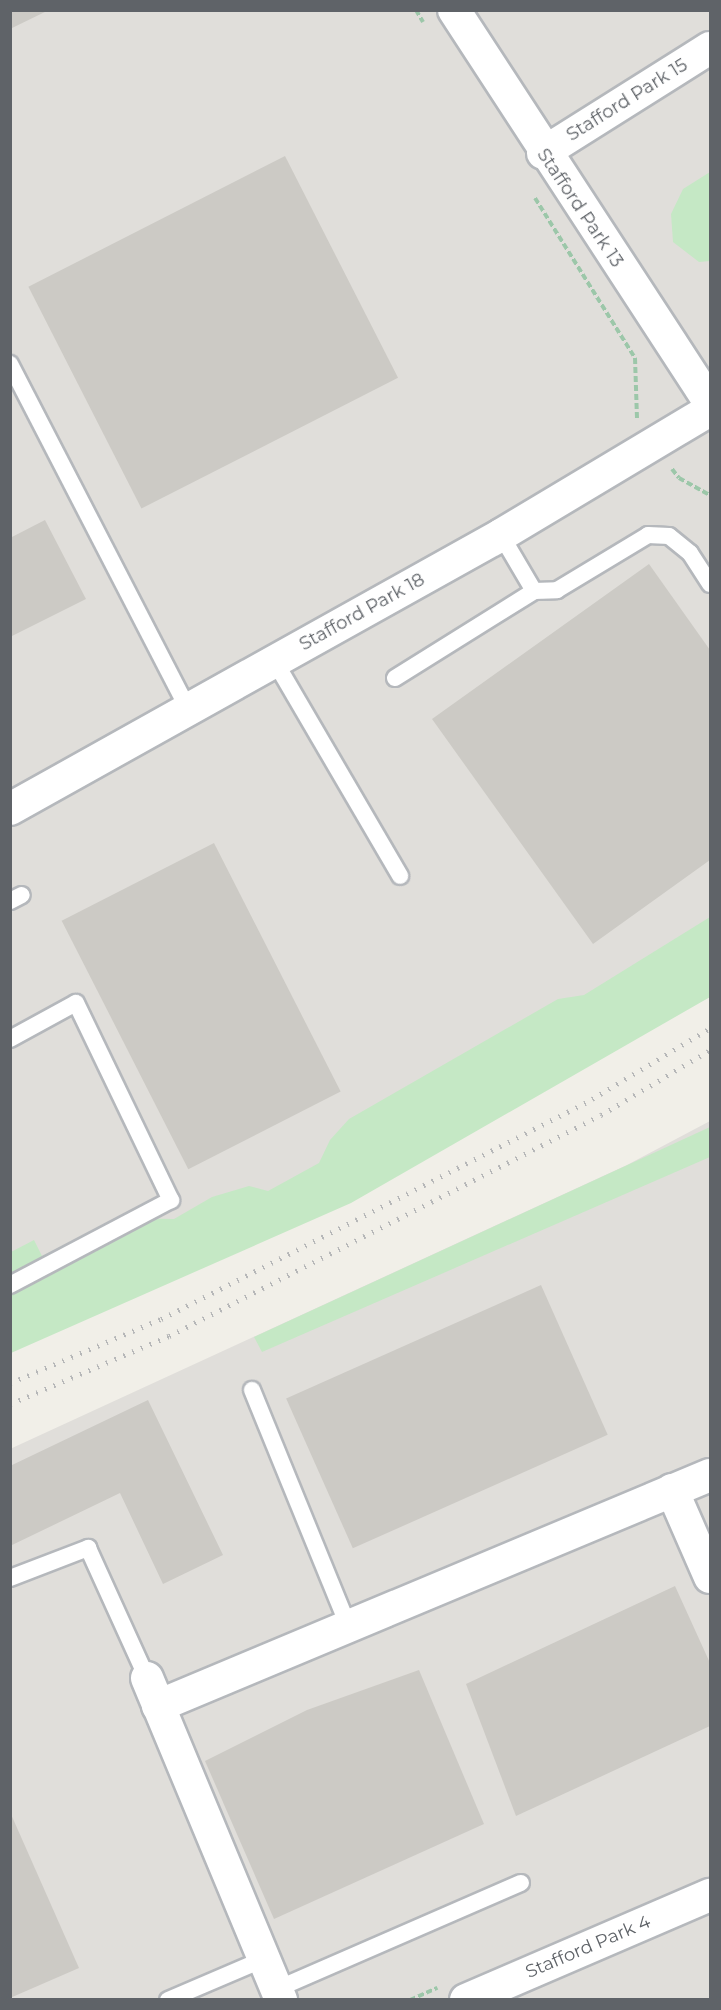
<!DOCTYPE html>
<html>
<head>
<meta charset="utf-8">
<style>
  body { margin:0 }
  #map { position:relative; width:721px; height:2010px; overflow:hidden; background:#f1efe8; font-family:Montserrat,sans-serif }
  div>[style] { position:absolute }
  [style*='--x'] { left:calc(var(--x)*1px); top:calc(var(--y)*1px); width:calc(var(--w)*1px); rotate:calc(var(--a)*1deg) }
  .industrial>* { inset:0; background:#e0deda }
  .green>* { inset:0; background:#c5e8c5 }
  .building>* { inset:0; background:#cccac5; transform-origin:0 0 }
  .path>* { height:4px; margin-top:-2px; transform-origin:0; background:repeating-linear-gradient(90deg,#9cc7a9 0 6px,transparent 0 9px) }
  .roads { filter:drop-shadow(2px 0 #b5b8bc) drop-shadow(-2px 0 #b5b8bc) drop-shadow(0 2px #b5b8bc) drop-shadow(0 -2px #b5b8bc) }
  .service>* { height:16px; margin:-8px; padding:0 8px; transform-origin:8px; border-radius:8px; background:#fff }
  .minor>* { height:32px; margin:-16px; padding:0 16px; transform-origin:16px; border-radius:16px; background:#fff }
  .rail>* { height:4.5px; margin-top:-2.25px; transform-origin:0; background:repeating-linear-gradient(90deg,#b6b7b8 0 1.5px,transparent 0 9.5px) }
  span { translate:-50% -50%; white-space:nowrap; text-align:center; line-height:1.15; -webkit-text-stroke:4.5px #fff; paint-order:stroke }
  .street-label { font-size:18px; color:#5f6368 }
  .frame { position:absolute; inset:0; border:12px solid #5f6368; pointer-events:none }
</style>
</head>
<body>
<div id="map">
  <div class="industrial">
    <div style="clip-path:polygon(11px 11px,710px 11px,710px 997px,11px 1348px)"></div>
    <div style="clip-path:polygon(710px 1121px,710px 1999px,11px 1999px,10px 1449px,627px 1165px)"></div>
  </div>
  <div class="green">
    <div style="clip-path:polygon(710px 172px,710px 261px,699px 262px,673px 242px,671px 214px,683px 189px)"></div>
    <div style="clip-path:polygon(710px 917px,710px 997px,351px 1203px,11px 1353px,11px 1252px,34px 1240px,42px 1256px,120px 1218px,174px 1219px,212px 1197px,249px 1186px,268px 1191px,319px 1163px,330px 1140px,349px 1119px,558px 999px,584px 995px)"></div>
    <div style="clip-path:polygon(710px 1127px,710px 1157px,262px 1352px,254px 1337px)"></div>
  </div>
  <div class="building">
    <div style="clip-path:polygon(10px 10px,49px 10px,10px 29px)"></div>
    <div style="left:285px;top:156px;width:249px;height:288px;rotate:63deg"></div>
    <div style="clip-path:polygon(45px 520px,86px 599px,10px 637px,10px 538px)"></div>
    <div style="clip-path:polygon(649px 564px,710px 650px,710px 860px,593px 944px,432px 719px)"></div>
    <div style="left:214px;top:843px;width:279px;height:171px;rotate:63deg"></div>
    <div style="left:541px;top:1285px;width:164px;height:279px;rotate:66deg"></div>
    <div style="clip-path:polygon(148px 1400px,223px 1555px,163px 1584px,120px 1493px,10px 1546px,10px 1466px)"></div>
    <div style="clip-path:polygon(675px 1586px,710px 1663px,710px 1726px,516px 1816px,466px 1684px)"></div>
    <div style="clip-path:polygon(419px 1670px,484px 1824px,274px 1919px,205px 1761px,307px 1710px)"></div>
    <div style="clip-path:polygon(10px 1812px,79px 1968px,10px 1998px)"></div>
  </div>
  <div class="path">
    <div style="--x:416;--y:10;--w:14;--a:60"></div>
    <div style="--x:535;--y:198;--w:189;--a:58"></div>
    <div style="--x:635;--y:358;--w:61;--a:88.1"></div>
    <div style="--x:672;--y:469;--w:11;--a:52"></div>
    <div style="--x:679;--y:478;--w:35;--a:29"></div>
    <div style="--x:410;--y:2000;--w:30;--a:-24"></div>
  </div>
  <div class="roads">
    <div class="service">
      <div style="--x:10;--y:364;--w:390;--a:62.7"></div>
      <div style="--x:501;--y:535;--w:65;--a:59.5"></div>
      <div style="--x:534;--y:591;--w:23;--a:-2"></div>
      <div style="--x:557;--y:590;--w:106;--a:-31.1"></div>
      <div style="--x:648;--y:535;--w:21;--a:3"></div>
      <div style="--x:669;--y:536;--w:27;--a:39"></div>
      <div style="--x:690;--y:553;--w:37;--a:57"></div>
      <div style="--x:274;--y:660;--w:250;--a:59.7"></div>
      <div style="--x:395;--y:678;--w:164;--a:-32"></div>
      <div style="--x:10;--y:901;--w:13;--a:-27"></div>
      <div style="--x:10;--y:1039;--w:75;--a:-28.6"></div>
      <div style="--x:76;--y:1003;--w:219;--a:64.3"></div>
      <div style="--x:171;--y:1200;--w:182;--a:152.2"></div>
      <div style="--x:252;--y:1390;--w:252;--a:67.8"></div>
      <div style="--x:10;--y:1578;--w:84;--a:-21"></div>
      <div style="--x:88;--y:1548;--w:143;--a:65.6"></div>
      <div style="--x:277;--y:1989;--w:266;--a:-23.5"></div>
      <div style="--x:168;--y:2000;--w:104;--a:-23.1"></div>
    </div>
    <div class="minor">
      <div style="--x:454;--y:10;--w:469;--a:56.9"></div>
      <div style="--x:543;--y:153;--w:197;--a:-32.2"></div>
      <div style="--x:10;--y:809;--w:562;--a:-29.16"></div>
      <div style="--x:501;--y:535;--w:244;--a:-30.9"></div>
      <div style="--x:672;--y:1490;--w:95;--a:66.4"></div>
      <div style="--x:147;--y:1678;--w:349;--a:67.4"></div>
      <div style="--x:158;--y:1706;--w:598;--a:-22.71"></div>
      <div style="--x:466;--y:2000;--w:266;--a:-23.3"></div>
    </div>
  </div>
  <div class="rail">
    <div style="--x:10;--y:1383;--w:164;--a:-23"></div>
    <div style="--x:161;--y:1319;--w:484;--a:-27"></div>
    <div style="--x:592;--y:1099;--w:138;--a:-31"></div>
    <div style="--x:10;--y:1404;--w:173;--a:-23.2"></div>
    <div style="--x:169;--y:1336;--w:485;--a:-27.1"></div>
    <div style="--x:601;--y:1115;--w:127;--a:-30.8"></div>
  </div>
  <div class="street-label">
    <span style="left:627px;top:100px;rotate:-32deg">Stafford Park 15</span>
    <span style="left:580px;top:208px;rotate:56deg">Stafford Park 13</span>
    <span style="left:362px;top:612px;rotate:-29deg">Stafford Park 18</span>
    <span style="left:588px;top:1947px;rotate:-23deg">Stafford Park 4</span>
  </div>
  <div class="frame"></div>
</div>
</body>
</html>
